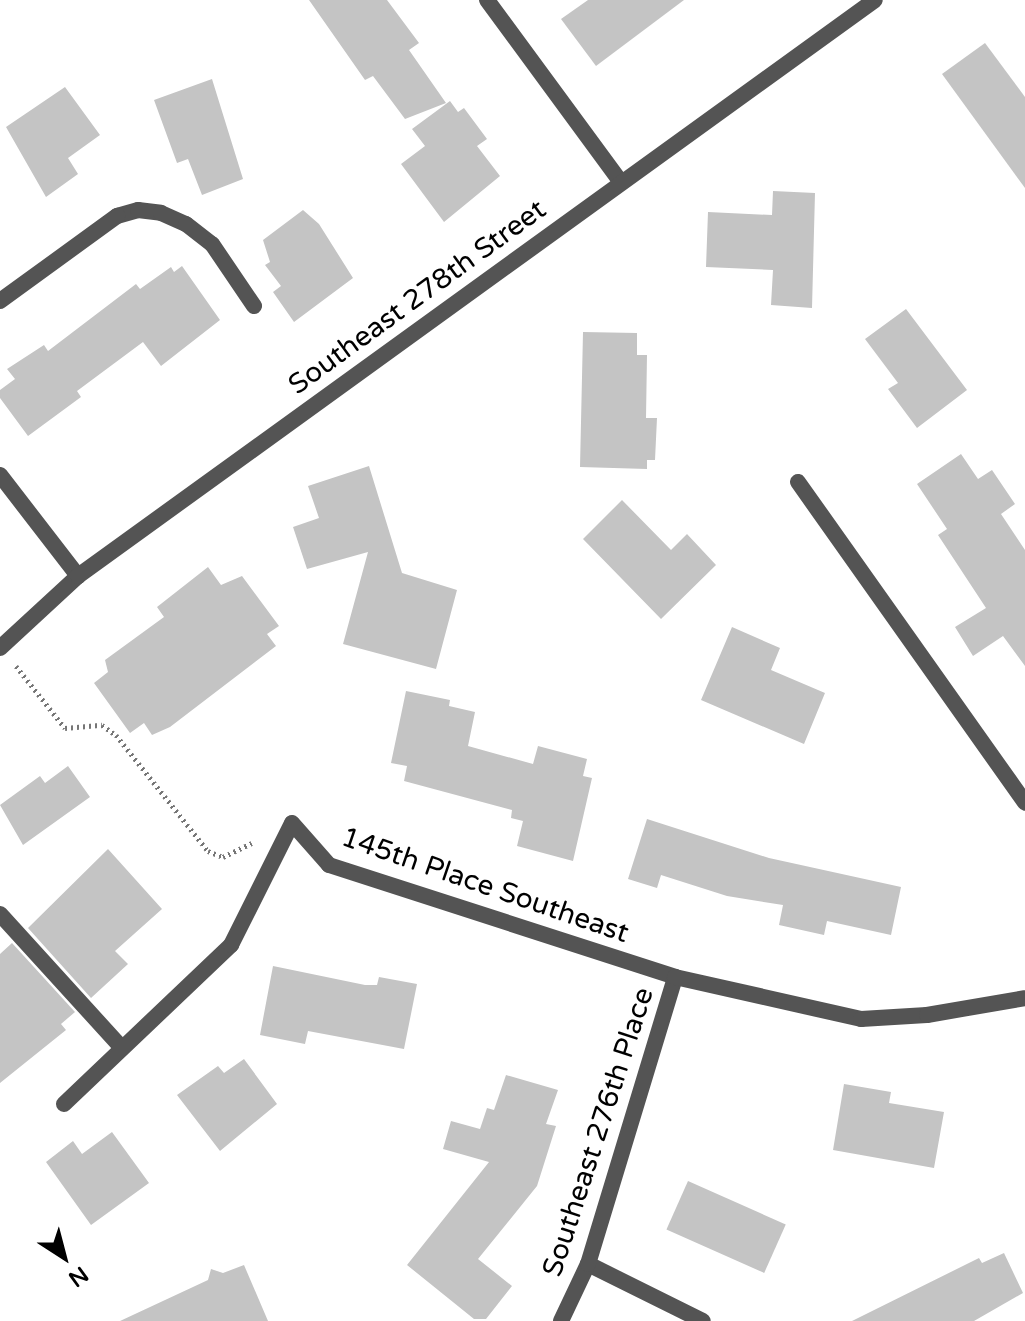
<!DOCTYPE html>
<html>
<head>
<meta charset="utf-8">
<style>
  body { margin:0 }
  #map { position:relative; width:1025px; height:1321px; overflow:hidden; background:#fff; font-family:"Varela Round",sans-serif }
  div>[style] { position:absolute }
  [style*='--x'] { left:calc(var(--x)*1px); top:calc(var(--y)*1px); width:calc(var(--w)*1px); rotate:calc(var(--a)*1deg) }
  .building>* { inset:0; background:#c4c4c4; transform-origin:0 0 }
  .path>* { height:5px; margin-top:-2.5px; transform-origin:0; background:repeating-linear-gradient(90deg,#767676 0 2px,transparent 0 6px) }
  .service>* { height:16px; margin:-8px; padding:0 8px; transform-origin:8px; border-radius:8px; background:#545454 }
  .minor>* { height:16px; margin:-8px; padding:0 8px; transform-origin:8px; border-radius:8px; background:#545454 }
  span { translate:-50% -50%; white-space:nowrap; text-align:center; line-height:1.15; -webkit-text-stroke:6px #fff; paint-order:stroke }
  .street-label { font-size:28px; color:#000 }
  .north { position:absolute; left:24px; top:1217px; width:80px; height:80px; -webkit-text-stroke:6px #fff; paint-order:stroke; rotate:144deg; font-size:22px; font-weight:700; line-height:32px; text-align:center; color:#000 }
  .north::after { content:''; display:block; margin:auto; width:28px; height:36px; background:#000; clip-path:polygon(50% 0,100% 100%,50% 72%,0 100%) }
</style>
</head>
<body>
<div id="map">
  <div class="building">
    <div style="clip-path:polygon(309px 0,387px 0,419px 43px,409px 50px,446px 103px,405px 119px,373px 76px,365px 80px)"></div>
    <div style="clip-path:polygon(588px 0,684px 0,596px 66px,561px 19px)"></div>
    <div style="clip-path:polygon(985px 43px,1025px 97px,1025px 188px,942px 74px)"></div>
    <div style="clip-path:polygon(212px 79px,243px 179px,202px 195px,188px 159px,177px 163px,154px 100px)"></div>
    <div style="clip-path:polygon(65px 87px,100px 135px,68px 158px,78px 174px,46px 197px,6px 127px)"></div>
    <div style="clip-path:polygon(450px 101px,458px 112px,464px 108px,487px 139px,477px 146px,500px 176px,444px 222px,401px 164px,425px 146px,412px 129px)"></div>
    <div style="clip-path:polygon(773px 191px,815px 193px,812px 308px,771px 305px,773px 270px,706px 267px,708px 212px,772px 215px)"></div>
    <div style="clip-path:polygon(303px 210px,319px 224px,353px 278px,294px 322px,273px 292px,281px 286px,265px 265px,270px 262px,263px 240px)"></div>
    <div style="clip-path:polygon(182px 266px,220px 320px,161px 366px,143px 342px,77px 391px,81px 397px,28px 436px,0 398px,0 390px,15px 379px,7px 369px,44px 345px,48px 351px,136px 284px,140px 289px,171px 267px,174px 272px)"></div>
    <div style="clip-path:polygon(906px 309px,967px 390px,917px 428px,888px 389px,898px 383px,865px 339px)"></div>
    <div style="clip-path:polygon(583px 332px,637px 333px,637px 355px,647px 355px,646px 418px,657px 418px,655px 460px,647px 460px,647px 469px,580px 467px)"></div>
    <div style="clip-path:polygon(961px 454px,978px 479px,992px 470px,1015px 504px,1001px 514px,1025px 550px,1025px 666px,1003px 636px,973px 656px,955px 627px,986px 608px,938px 535px,947px 529px,917px 484px)"></div>
    <div style="clip-path:polygon(369px 466px,402px 573px,457px 590px,436px 669px,343px 644px,368px 552px,307px 569px,293px 527px,319px 518px,308px 486px)"></div>
    <div style="clip-path:polygon(622px 500px,671px 550px,687px 534px,716px 565px,661px 619px,583px 539px)"></div>
    <div style="clip-path:polygon(208px 567px,221px 585px,242px 576px,279px 626px,267px 634px,276px 646px,170px 727px,152px 735px,144px 723px,130px 733px,94px 683px,108px 672px,105px 660px,164px 617px,157px 607px)"></div>
    <div style="clip-path:polygon(732px 627px,780px 648px,771px 670px,825px 693px,804px 744px,701px 700px)"></div>
    <div style="clip-path:polygon(406px 691px,450px 700px,449px 706px,475px 712px,468px 746px,533px 764px,538px 746px,587px 759px,583px 776px,592px 778px,573px 861px,517px 846px,523px 821px,511px 818px,512px 810px,404px 781px,407px 766px,391px 763px)"></div>
    <div style="clip-path:polygon(68px 766px,90px 797px,23px 845px,0 805px,40px 776px,45px 783px)"></div>
    <div style="clip-path:polygon(647px 819px,769px 858px,901px 887px,891px 935px,827px 921px,824px 935px,779px 925px,783px 905px,727px 896px,661px 875px,657px 888px,628px 879px)"></div>
    <div style="clip-path:polygon(108px 849px,162px 909px,115px 951px,128px 964px,91px 998px,28px 928px)"></div>
    <div style="clip-path:polygon(12px 943px,75px 1012px,61px 1024px,66px 1030px,0 1083px,0 954px)"></div>
    <div style="clip-path:polygon(273px 966px,365px 985px,377px 985px,379px 977px,417px 984px,404px 1049px,308px 1031px,305px 1044px,260px 1035px)"></div>
    <div style="clip-path:polygon(244px 1059px,277px 1104px,220px 1151px,177px 1095px,218px 1066px,224px 1073px)"></div>
    <div style="clip-path:polygon(506px 1075px,558px 1090px,546px 1124px,556px 1126px,537px 1186px,478px 1259px,512px 1286px,486px 1319px,474px 1319px,407px 1265px,489px 1162px,443px 1149px,451px 1121px,480px 1129px,487px 1108px,494px 1110px)"></div>
    <div style="clip-path:polygon(844px 1084px,891px 1092px,889px 1103px,944px 1112px,934px 1168px,833px 1150px)"></div>
    <div style="clip-path:polygon(112px 1132px,149px 1183px,91px 1225px,46px 1162px,73px 1141px,82px 1154px)"></div>
    <div style="left:688px;top:1181px;width:107px;height:53px;rotate:24deg"></div>
    <div style="clip-path:polygon(1004px 1253px,1023px 1293px,974px 1321px,852px 1321px,979px 1258px,982px 1263px)"></div>
    <div style="clip-path:polygon(244px 1265px,268px 1321px,120px 1321px,208px 1280px,211px 1269px,223px 1273px)"></div>
  </div>
  <div class="path">
    <div style="--x:16;--y:666;--w:79;--a:51.7"></div>
    <div style="--x:65;--y:728;--w:37;--a:-5"></div>
    <div style="--x:102;--y:725;--w:17;--a:36"></div>
    <div style="--x:116;--y:735;--w:148;--a:51.6"></div>
    <div style="--x:208;--y:851;--w:16;--a:22"></div>
    <div style="--x:223;--y:857;--w:32;--a:-26"></div>
  </div>
  <div class="service">
    <div style="--x:117;--y:216;--w:22;--a:-16"></div>
    <div style="--x:138;--y:210;--w:23;--a:7"></div>
    <div style="--x:161;--y:213;--w:27;--a:24"></div>
    <div style="--x:186;--y:224;--w:33;--a:38"></div>
    <div style="--x:212;--y:244;--w:75;--a:55.9"></div>
    <div style="--x:0;--y:914;--w:181;--a:47.7"></div>
  </div>
  <div class="minor">
    <div style="--x:487;--y:0;--w:225;--a:53.7"></div>
    <div style="--x:0;--y:301;--w:145;--a:-36"></div>
    <div style="--x:0;--y:475;--w:128;--a:52.3"></div>
    <div style="--x:798;--y:482;--w:393;--a:54.7"></div>
    <div style="--x:0;--y:648;--w:106;--a:-42.7"></div>
    <div style="--x:78;--y:576;--w:983;--a:-35.86"></div>
    <div style="--x:64;--y:1104;--w:231;--a:-43.6"></div>
    <div style="--x:231;--y:945;--w:136;--a:-63.4"></div>
    <div style="--x:292;--y:823;--w:56;--a:48.6"></div>
    <div style="--x:329;--y:865;--w:364;--a:17.9"></div>
    <div style="--x:588;--y:1264;--w:128;--a:26.4"></div>
    <div style="--x:561;--y:1321;--w:63;--a:-64.7"></div>
    <div style="--x:588;--y:1264;--w:300;--a:-73.1"></div>
    <div style="--x:675;--y:977;--w:191;--a:12.7"></div>
    <div style="--x:861;--y:1019;--w:66;--a:-3.5"></div>
    <div style="--x:927;--y:1015;--w:99;--a:-9.8"></div>
  </div>
  <div class="street-label">
    <span style="left:417px;top:297px;rotate:-36deg">Southeast 278th Street</span>
    <span style="left:485px;top:885px;rotate:19deg">145th Place Southeast</span>
    <span style="left:598px;top:1132px;rotate:-72deg">Southeast 276th Place</span>
  </div>
  <div class="north">N</div>
</div>
</body>
</html>
